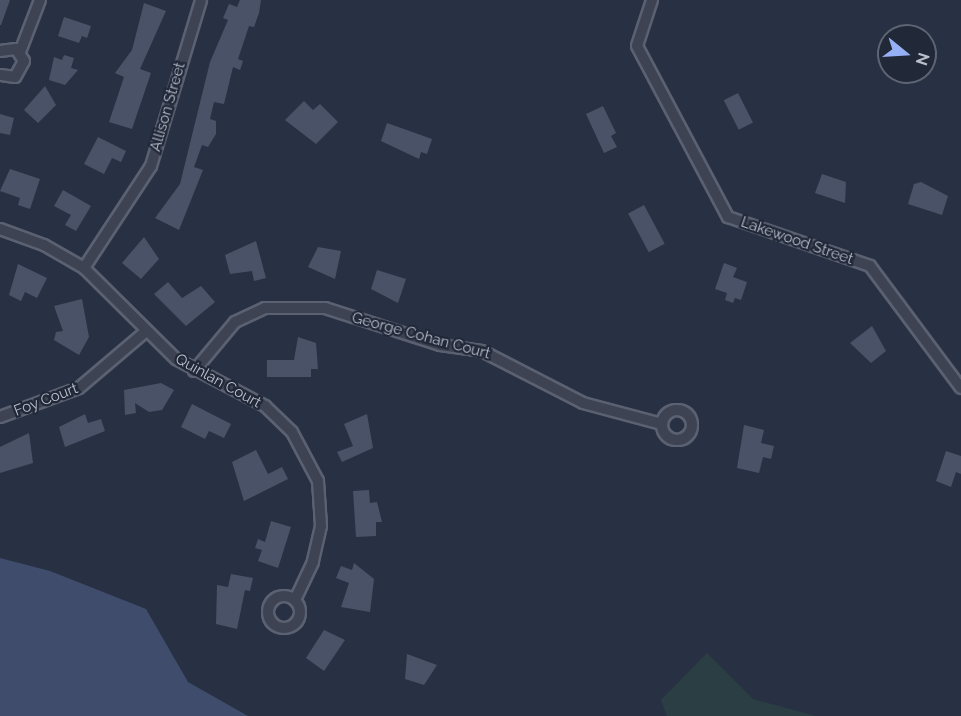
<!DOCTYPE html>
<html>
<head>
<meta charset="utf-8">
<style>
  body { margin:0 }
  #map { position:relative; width:961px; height:716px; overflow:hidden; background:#283143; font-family:Raleway,sans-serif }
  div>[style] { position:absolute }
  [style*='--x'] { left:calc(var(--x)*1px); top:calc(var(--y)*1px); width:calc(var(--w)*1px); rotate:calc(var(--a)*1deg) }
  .green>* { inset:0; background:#2a3e44 }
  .water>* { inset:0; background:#3f4c6b }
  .building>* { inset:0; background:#4a5267; transform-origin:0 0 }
  .roads { filter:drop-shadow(2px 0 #5b6170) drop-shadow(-2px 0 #5b6170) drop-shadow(0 2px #5b6170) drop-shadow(0 -2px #5b6170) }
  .minor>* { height:10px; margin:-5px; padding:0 5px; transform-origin:5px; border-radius:5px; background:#3d4353 }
  .minor>.ring { margin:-5px; padding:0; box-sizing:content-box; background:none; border:10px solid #3d4353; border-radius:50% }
  span { translate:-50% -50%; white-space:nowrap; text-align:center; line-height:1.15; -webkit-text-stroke:4.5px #212838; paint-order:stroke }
  .street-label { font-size:15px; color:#babfcc }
  .north { position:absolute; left:877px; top:24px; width:60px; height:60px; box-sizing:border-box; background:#212838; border:2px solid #5e6473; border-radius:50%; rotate:108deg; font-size:16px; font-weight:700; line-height:24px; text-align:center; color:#babfcc }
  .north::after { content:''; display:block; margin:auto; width:21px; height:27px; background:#96b0f5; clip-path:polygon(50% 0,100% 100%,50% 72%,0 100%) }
</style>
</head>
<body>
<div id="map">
  <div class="green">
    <div style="clip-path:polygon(707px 653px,753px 699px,816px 716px,667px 716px,661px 700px)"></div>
  </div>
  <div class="water">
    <div style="clip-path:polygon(0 558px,50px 571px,146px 609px,188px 682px,248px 716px,0 716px)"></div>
  </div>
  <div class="building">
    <div style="clip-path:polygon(0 0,10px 0,1px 25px,0 25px)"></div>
    <div style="clip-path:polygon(240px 0,261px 0,259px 13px,254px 27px,249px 26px,238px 59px,243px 61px,240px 70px,233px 67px,224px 104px,214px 102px,210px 119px,216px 121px,216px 134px,208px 147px,202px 145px,194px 167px,203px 170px,179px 230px,155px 218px,180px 184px,210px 62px,228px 20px,223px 18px,229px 4px,237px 7px)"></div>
    <div style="clip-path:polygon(144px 3px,166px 11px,140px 69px,151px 73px,132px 129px,109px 122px,124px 77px,115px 73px,132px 50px)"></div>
    <div style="clip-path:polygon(64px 17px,91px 26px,87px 38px,82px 36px,79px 43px,58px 36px)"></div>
    <div style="clip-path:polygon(64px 55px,74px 58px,71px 68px,78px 70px,65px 85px,49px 80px,54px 57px,62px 60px)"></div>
    <div style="clip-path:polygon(45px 86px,56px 105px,38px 123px,24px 110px)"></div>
    <div style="left:738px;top:93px;width:33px;height:16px;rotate:63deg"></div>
    <div style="clip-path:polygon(304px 101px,313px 110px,320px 104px,338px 122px,316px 144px,285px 120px)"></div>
    <div style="clip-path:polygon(603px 106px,616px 133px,611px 136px,617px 147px,604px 153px,586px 114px)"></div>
    <div style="clip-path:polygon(0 114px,14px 118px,10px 135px,0 133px)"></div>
    <div style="clip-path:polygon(387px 123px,432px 139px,427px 154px,421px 152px,419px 159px,381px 141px)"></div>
    <div style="clip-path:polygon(98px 137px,126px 151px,121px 162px,112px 158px,104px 174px,84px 164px)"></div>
    <div style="clip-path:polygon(10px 169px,40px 179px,30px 209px,18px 205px,20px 198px,0 191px)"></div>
    <div style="clip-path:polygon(822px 174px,846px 182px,845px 203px,815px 193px)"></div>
    <div style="clip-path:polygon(921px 182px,948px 196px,942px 215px,908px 204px,914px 184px)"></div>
    <div style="clip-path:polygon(63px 190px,91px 206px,76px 231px,65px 225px,71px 215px,54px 206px)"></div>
    <div style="left:644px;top:205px;width:44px;height:18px;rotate:62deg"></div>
    <div style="clip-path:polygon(144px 237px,159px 259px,141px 279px,122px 263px)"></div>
    <div style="clip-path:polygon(256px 241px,266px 278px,254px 281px,252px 271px,230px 274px,225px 255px)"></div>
    <div style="clip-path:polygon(318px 247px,341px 251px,335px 279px,308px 267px)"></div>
    <div style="clip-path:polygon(724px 263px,737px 268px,733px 277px,747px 282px,741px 300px,735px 298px,733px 303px,725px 300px,727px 293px,715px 289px)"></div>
    <div style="clip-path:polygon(18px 264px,47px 278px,37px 298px,25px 292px,21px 301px,9px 295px)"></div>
    <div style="clip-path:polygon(377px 270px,406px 279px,398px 303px,371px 289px)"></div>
    <div style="clip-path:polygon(168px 282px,182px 298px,201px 286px,215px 302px,186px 326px,154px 294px)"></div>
    <div style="clip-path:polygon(82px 299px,89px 337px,79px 355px,54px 340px,56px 332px,63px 331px,54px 306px)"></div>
    <div style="clip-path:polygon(872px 326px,886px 351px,871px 363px,850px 343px)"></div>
    <div style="clip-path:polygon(298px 337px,316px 343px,318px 369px,311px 369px,311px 377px,267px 377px,267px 360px,294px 360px)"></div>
    <div style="clip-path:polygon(161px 383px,174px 390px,162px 410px,149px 412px,135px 403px,136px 413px,125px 415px,124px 390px)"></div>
    <div style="clip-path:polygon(192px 404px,231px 424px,224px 438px,209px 431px,205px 439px,181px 427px)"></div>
    <div style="clip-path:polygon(85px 414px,88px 423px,101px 419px,105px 431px,65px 447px,59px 427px)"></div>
    <div style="clip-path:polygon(367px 414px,373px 448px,342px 462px,337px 452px,353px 446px,344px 424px)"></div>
    <div style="clip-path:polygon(744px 425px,764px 430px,761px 443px,774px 446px,771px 459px,763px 457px,759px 473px,737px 468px)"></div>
    <div style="clip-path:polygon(29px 433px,33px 463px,0 473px,0 447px)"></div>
    <div style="clip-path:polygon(256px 450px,268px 474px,282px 467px,288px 479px,244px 501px,232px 462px)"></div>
    <div style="clip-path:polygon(946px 451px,961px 456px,961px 474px,956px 472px,951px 487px,936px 481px)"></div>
    <div style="clip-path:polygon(369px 490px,370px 503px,377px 502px,382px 522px,376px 522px,376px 536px,356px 537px,353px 491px)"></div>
    <div style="clip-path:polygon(271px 521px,291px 527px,278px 568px,258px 561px,262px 550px,255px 548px,258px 539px,265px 542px)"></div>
    <div style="clip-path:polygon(354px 563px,374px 579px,370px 612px,341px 607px,349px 583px,336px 578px,341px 566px,352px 570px)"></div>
    <div style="clip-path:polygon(231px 574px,253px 578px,250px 591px,245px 590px,237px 629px,216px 624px,217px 585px,228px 587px)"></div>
    <div style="clip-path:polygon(324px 630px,345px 640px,324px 671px,306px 658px)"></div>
    <div style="clip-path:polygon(407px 654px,437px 665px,424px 685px,405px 679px)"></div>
  </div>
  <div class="roads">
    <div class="minor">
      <div style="--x:652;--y:0;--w:48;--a:108.1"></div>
      <div style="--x:637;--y:46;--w:194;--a:62"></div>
      <div style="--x:728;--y:217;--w:150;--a:19"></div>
      <div style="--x:870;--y:266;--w:152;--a:53.3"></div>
      <div style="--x:0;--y:51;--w:16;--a:-7"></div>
      <div style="--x:16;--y:49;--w:14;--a:56"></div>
      <div style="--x:24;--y:61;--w:18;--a:119"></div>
      <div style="--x:15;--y:77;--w:15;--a:-172"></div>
      <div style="--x:20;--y:52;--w:56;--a:-69"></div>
      <div style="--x:0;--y:229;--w:47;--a:20"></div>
      <div style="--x:44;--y:245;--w:46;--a:29.9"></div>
      <div style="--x:84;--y:268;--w:129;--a:44.7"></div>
      <div style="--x:176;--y:359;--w:101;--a:27.8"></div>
      <div style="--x:265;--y:406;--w:37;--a:44"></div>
      <div style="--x:292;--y:432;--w:55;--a:62"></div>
      <div style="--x:318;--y:481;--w:45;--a:86.2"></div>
      <div style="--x:321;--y:526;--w:37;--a:103"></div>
      <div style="--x:313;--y:562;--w:42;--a:115.3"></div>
      <div style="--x:84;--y:268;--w:122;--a:-56.7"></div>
      <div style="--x:151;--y:166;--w:173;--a:-73.2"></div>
      <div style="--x:194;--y:371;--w:64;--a:-50.1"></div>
      <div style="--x:235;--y:322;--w:33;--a:-25"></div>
      <div style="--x:265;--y:308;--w:60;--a:0"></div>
      <div style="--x:325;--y:308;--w:121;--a:17.8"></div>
      <div style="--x:440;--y:345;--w:42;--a:8.1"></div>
      <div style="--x:482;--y:351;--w:114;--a:27.2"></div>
      <div style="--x:583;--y:403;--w:82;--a:14.9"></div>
      <div class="ring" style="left:662px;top:410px;width:20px;height:20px"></div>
      <div style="--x:0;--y:417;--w:84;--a:-20.2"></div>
      <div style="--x:79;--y:388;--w:87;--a:-40.3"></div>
      <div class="ring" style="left:268px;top:596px;width:22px;height:22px"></div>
    </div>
  </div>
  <div class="street-label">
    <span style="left:168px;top:107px;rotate:-74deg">Allison Street</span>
    <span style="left:797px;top:241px;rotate:19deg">Lakewood Street</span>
    <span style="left:421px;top:336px;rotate:15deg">George Cohan Court</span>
    <span style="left:218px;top:381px;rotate:29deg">Quinlan Court</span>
    <span style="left:46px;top:400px;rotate:-21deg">Foy Court</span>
  </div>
  <div class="north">N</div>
</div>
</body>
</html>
